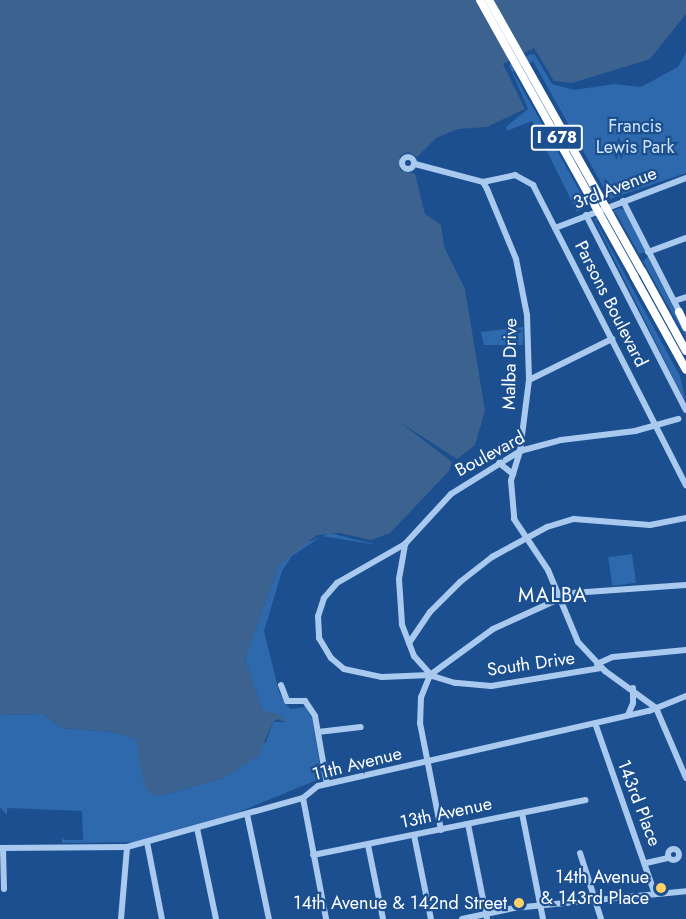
<!DOCTYPE html>
<html>
<head>
<meta charset="utf-8">
<style>
  body { margin:0 }
  #map { position:relative; width:686px; height:919px; overflow:hidden; background:#1b4f8f; font-family:Jost,sans-serif }
  div>[style] { position:absolute }
  [style*='--x'] { left:calc(var(--x)*1px); top:calc(var(--y)*1px); width:calc(var(--w)*1px); rotate:calc(var(--a)*1deg) }
  .green>* { inset:0; background:#2e69ad; transform-origin:0 0 }
  .water>* { inset:0; background:#3c6290 }
  .minor>* { height:6px; margin:-3px; padding:0 3px; transform-origin:3px; border-radius:3px; background:#a9c9ee }
  .minor>.ring { margin:-3px; padding:0; box-sizing:content-box; background:none; border:6px solid #a9c9ee; border-radius:50% }
  .highway>* { height:8px; margin:-4px; padding:0 4px; transform-origin:4px; border-radius:4px; background:#fff }
  .highway-bridge>* { height:8px; margin:-4px; padding:0 4px; transform-origin:4px; border-radius:4px; background:#fff }
  .dots>* { width:16px; height:16px; translate:-50% -50%; box-sizing:border-box; border:3px solid #1b4f8f; border-radius:50% }
  span { translate:-50% -50%; white-space:nowrap; text-align:center; line-height:1.15; -webkit-text-stroke:4.5px #1b4f8f; paint-order:stroke }
  .shield-label span { padding:2px 4px; background:#1b4f8f; border:2px solid; border-radius:4px; -webkit-text-stroke-width:0 }
  .shield-label { font-size:16px; color:#fff; font-weight:700 }
  .park-label { font-size:18px; color:#cfe3fa }
  .street-label { font-size:18px; color:#fff }
  .poi-label { font-size:18px; color:#fff }
  .right { translate:-100% -50%; text-align:right }
  .neighbourhood-label { font-size:20px; color:#fff; letter-spacing:1.5px }
</style>
</head>
<body>
<div id="map">
  <div class="green">
    <div style="clip-path:polygon(686px 52px,686px 173px,610px 199px,533px 61px,513px 72px,588px 206px,577px 212px,532px 121px,507px 131px,506px 127px,528px 109px,509px 65px,531px 54px,535px 55px,552px 84px,574px 90px,614px 84px,641px 87px,678px 67px)"></div>
    <div style="clip-path:polygon(619px 208px,625px 210px,646px 252px,639px 254px,616px 213px,596px 221px,680px 376px,686px 403px,594px 219px)"></div>
    <div style="clip-path:polygon(648px 257px,686px 333px,686px 338px,643px 261px)"></div>
    <div style="clip-path:polygon(523px 327px,523px 345px,484px 345px,481px 332px)"></div>
    <div style="clip-path:polygon(330px 533px,377px 545px,322px 536px,292px 556px,282px 571px,264px 631px,279px 692px,290px 709px,305px 707px,312px 718px,322px 778px,224px 818px,142px 842px,62px 843px,62px 837px,64px 840px,83px 840px,82px 811px,7px 808px,7px 815px,0 807px,0 715px,43px 714px,62px 728px,112px 732px,136px 739px,142px 761px,159px 796px,224px 778px,266px 742px,273px 722px,287px 722px,262px 710px,245px 659px,279px 565px,301px 545px)"></div>
    <div style="left:632px;top:554px;width:29px;height:24px;rotate:82deg"></div>
  </div>
  <div class="water">
    <div style="clip-path:polygon(0 0,686px 0,686px 14px,650px 59px,572px 83px,554px 81px,534px 48px,503px 64px,525px 109px,487px 127px,458px 129px,436px 138px,417px 157px,408px 152px,400px 156px,400px 170px,415px 174px,425px 214px,441px 225px,444px 247px,465px 289px,485px 411px,475px 445px,457px 459px,401px 423px,452px 462px,449px 471px,390px 533px,371px 540px,340px 533px,317px 535px,279px 565px,245px 659px,262px 710px,280px 715px,287px 723px,278px 719px,273px 722px,258px 756px,224px 778px,159px 796px,148px 792px,144px 785px,136px 739px,112px 732px,62px 728px,43px 714px,0 715px)"></div>
  </div>
  <div class="minor">
    <div class="ring" style="left:402px;top:157px;width:6px;height:6px"></div>
    <div style="--x:415;--y:164;--w:70;--a:14.8"></div>
    <div style="--x:483;--y:182;--w:8;--a:60"></div>
    <div style="--x:487;--y:189;--w:76;--a:67.5"></div>
    <div style="--x:516;--y:259;--w:57;--a:78.9"></div>
    <div style="--x:527;--y:315;--w:65;--a:88.2"></div>
    <div style="--x:529;--y:380;--w:72;--a:97.2"></div>
    <div style="--x:520;--y:451;--w:31;--a:107"></div>
    <div style="--x:511;--y:481;--w:38;--a:85"></div>
    <div style="--x:514;--y:519;--w:61;--a:56.3"></div>
    <div style="--x:548;--y:570;--w:78;--a:67.4"></div>
    <div style="--x:578;--y:642;--w:40;--a:47"></div>
    <div style="--x:605;--y:671;--w:63;--a:36"></div>
    <div style="--x:656;--y:708;--w:76;--a:66.8"></div>
    <div style="--x:483;--y:182;--w:33;--a:-12"></div>
    <div style="--x:515;--y:175;--w:21;--a:29"></div>
    <div style="--x:533;--y:185;--w:337;--a:63"></div>
    <div style="--x:623;--y:201;--w:128;--a:63"></div>
    <div style="--x:586;--y:215;--w:219;--a:62.9"></div>
    <div style="--x:555;--y:228;--w:140;--a:-20.9"></div>
    <div style="--x:648;--y:252;--w:40;--a:-20.2"></div>
    <div style="--x:674;--y:301;--w:13;--a:-18"></div>
    <div style="--x:529;--y:380;--w:93;--a:-26.3"></div>
    <div style="--x:499;--y:463;--w:18;--a:38"></div>
    <div style="--x:405;--y:544;--w:78;--a:150.2"></div>
    <div style="--x:337;--y:583;--w:20;--a:131"></div>
    <div style="--x:324;--y:598;--w:19;--a:108"></div>
    <div style="--x:318;--y:616;--w:22;--a:87"></div>
    <div style="--x:319;--y:638;--w:23;--a:59"></div>
    <div style="--x:331;--y:658;--w:17;--a:40"></div>
    <div style="--x:344;--y:669;--w:39;--a:12"></div>
    <div style="--x:382;--y:677;--w:48;--a:-2.4"></div>
    <div style="--x:430;--y:675;--w:78;--a:-36.1"></div>
    <div style="--x:493;--y:629;--w:87;--a:-24.5"></div>
    <div style="--x:572;--y:593;--w:114;--a:-4"></div>
    <div style="--x:409;--y:643;--w:37;--a:-56"></div>
    <div style="--x:430;--y:612;--w:42;--a:-45"></div>
    <div style="--x:460;--y:582;--w:41;--a:-38"></div>
    <div style="--x:492;--y:557;--w:63;--a:-28.6"></div>
    <div style="--x:547;--y:527;--w:28;--a:-17"></div>
    <div style="--x:574;--y:519;--w:76;--a:4.5"></div>
    <div style="--x:650;--y:525;--w:37;--a:-11"></div>
    <div style="--x:597;--y:664;--w:17;--a:-24"></div>
    <div style="--x:613;--y:657;--w:73;--a:-5.5"></div>
    <div style="--x:601;--y:668;--w:111;--a:170.7"></div>
    <div style="--x:491;--y:686;--w:36;--a:-175"></div>
    <div style="--x:455;--y:683;--w:24;--a:-163"></div>
    <div style="--x:432;--y:676;--w:27;--a:-132"></div>
    <div style="--x:414;--y:656;--w:34;--a:-111"></div>
    <div style="--x:402;--y:624;--w:45;--a:-93.8"></div>
    <div style="--x:399;--y:579;--w:36;--a:-80"></div>
    <div style="--x:405;--y:544;--w:68;--a:-47.4"></div>
    <div style="--x:451;--y:494;--w:81;--a:-31.9"></div>
    <div style="--x:520;--y:451;--w:42;--a:-15"></div>
    <div style="--x:561;--y:440;--w:75;--a:-6.9"></div>
    <div style="--x:635;--y:431;--w:45;--a:-15.6"></div>
    <div style="--x:430;--y:675;--w:24;--a:112"></div>
    <div style="--x:421;--y:697;--w:26;--a:92"></div>
    <div style="--x:420;--y:723;--w:109;--a:78.9"></div>
    <div style="--x:281;--y:685;--w:17;--a:69"></div>
    <div style="--x:287;--y:701;--w:18;--a:0"></div>
    <div style="--x:305;--y:701;--w:18;--a:56"></div>
    <div style="--x:315;--y:716;--w:69;--a:80"></div>
    <div style="--x:628;--y:715;--w:13;--a:-67"></div>
    <div style="--x:633;--y:703;--w:15;--a:-90"></div>
    <div style="--x:595;--y:723;--w:181;--a:70.7"></div>
    <div style="--x:318;--y:732;--w:43;--a:-6.6"></div>
    <div style="--x:303;--y:798;--w:123;--a:79.2"></div>
    <div style="--x:522;--y:813;--w:108;--a:78.8"></div>
    <div style="--x:247;--y:814;--w:107;--a:78.2"></div>
    <div style="--x:468;--y:824;--w:97;--a:78.7"></div>
    <div style="--x:197;--y:828;--w:93;--a:78.2"></div>
    <div style="--x:414;--y:835;--w:86;--a:78.6"></div>
    <div style="--x:147;--y:842;--w:78;--a:79"></div>
    <div style="--x:368;--y:845;--w:76;--a:78.5"></div>
    <div style="--x:0;--y:848;--w:127;--a:-0.5"></div>
    <div style="--x:127;--y:847;--w:183;--a:-15.6"></div>
    <div style="--x:303;--y:798;--w:19;--a:-39"></div>
    <div style="--x:318;--y:786;--w:339;--a:-12.8"></div>
    <div style="--x:649;--y:711;--w:40;--a:-22"></div>
    <div style="--x:3;--y:848;--w:41;--a:88.6"></div>
    <div class="ring" style="left:667.5px;top:848.5px;width:5px;height:5px"></div>
    <div style="--x:580;--y:853;--w:69;--a:72.3"></div>
    <div style="--x:313;--y:855;--w:278;--a:-11.4"></div>
    <div style="--x:646;--y:863;--w:22;--a:-13"></div>
    <div style="--x:121;--y:919;--w:72;--a:-85.2"></div>
    <div style="--x:462;--y:919;--w:53;--a:-11.9"></div>
    <div style="--x:514;--y:908;--w:173;--a:-5.6"></div>
  </div>
  <div class="highway">
    <div style="--x:642;--y:271;--w:91;--a:61.2"></div>
    <div style="--x:634;--y:276;--w:107;--a:61"></div>
    <div style="--x:679;--y:312;--w:17;--a:65"></div>
  </div>
  <div class="highway-bridge">
    <div style="--x:480;--y:0;--w:316;--a:60.8"></div>
    <div style="--x:489;--y:0;--w:311;--a:60.6"></div>
  </div>
  <div class="dots">
    <div style="left:661px;top:888px;background:#ffd166"></div>
    <div style="left:519px;top:903px;background:#ffd166"></div>
  </div>
  <div class="shield-label">
    <span style="left:557px;top:138px">I 678</span>
  </div>
  <div class="park-label">
    <span style="left:635px;top:137px">Francis<br>Lewis Park</span>
  </div>
  <div class="street-label">
    <span style="left:615px;top:188px;rotate:-21deg">3rd Avenue</span>
    <span style="left:611px;top:304px;rotate:63deg">Parsons Boulevard</span>
    <span style="left:510px;top:364px;rotate:-89deg">Malba Drive</span>
    <span style="left:490px;top:454px;rotate:-28deg">Boulevard</span>
    <span style="left:531px;top:664px;rotate:-8deg">South Drive</span>
    <span style="left:357px;top:764px;rotate:-14deg">11th Avenue</span>
    <span style="left:639px;top:803px;rotate:69deg">143rd Place</span>
    <span style="left:446px;top:813px;rotate:-12deg">13th Avenue</span>
  </div>
  <div class="poi-label">
    <span class="right" style="left:649px;top:888px">14th Avenue<br>&amp; 143rd Place</span>
    <span class="right" style="left:507px;top:903px">14th Avenue &amp; 142nd Street</span>
  </div>
  <div class="neighbourhood-label">
    <span style="left:553px;top:595px">MALBA</span>
  </div>
</div>
</body>
</html>
